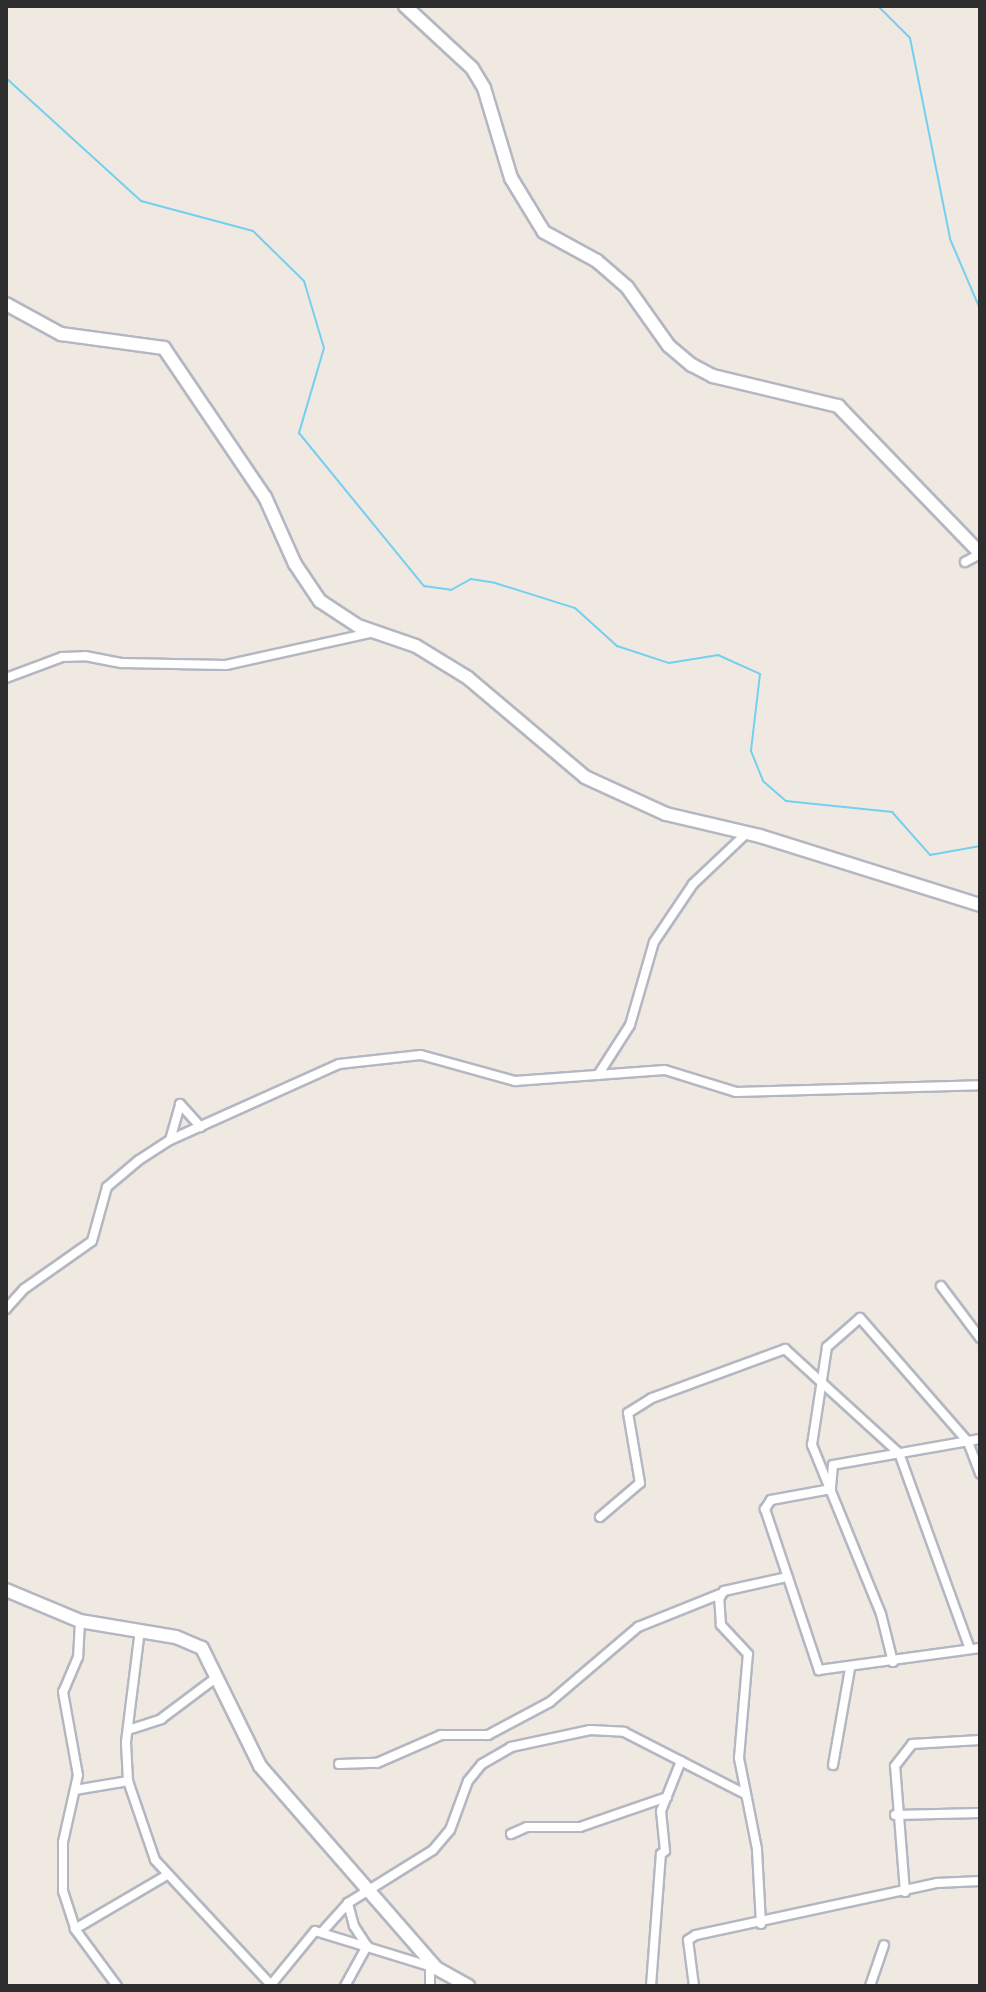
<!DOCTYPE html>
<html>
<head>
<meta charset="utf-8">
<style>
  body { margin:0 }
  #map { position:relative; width:986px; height:1992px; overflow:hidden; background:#efe9e1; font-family:Rubik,sans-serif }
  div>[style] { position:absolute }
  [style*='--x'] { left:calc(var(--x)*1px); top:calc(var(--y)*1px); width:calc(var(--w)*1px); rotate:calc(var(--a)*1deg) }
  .stream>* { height:2px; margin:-1px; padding:0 1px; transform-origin:1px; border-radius:1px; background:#75cff0 }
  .roads { filter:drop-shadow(2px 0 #b4b7c1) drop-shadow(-2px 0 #b4b7c1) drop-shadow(0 2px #b4b7c1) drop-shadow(0 -2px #b4b7c1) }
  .street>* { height:8px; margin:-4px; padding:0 4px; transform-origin:4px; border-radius:4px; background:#fff }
  .secondary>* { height:12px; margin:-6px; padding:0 6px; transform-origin:6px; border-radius:6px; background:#fff }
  span { translate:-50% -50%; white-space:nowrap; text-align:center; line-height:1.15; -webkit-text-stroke:8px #fff; paint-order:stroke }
  .frame { position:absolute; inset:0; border:8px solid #2e2e2e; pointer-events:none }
</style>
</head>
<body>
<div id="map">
  <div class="stream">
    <div style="--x:878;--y:6;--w:45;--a:45"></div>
    <div style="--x:910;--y:38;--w:205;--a:78.7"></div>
    <div style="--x:950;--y:239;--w:76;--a:66.8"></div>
    <div style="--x:6;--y:78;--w:183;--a:42.3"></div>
    <div style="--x:141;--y:201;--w:116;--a:15"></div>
    <div style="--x:253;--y:231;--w:71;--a:44.4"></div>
    <div style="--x:304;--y:281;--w:70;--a:73.4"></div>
    <div style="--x:324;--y:348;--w:89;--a:106.4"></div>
    <div style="--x:299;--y:433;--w:198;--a:50.8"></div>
    <div style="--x:424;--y:586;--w:27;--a:8"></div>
    <div style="--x:451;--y:590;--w:23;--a:-29"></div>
    <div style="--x:471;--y:579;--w:24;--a:9"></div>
    <div style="--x:495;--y:583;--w:84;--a:17.4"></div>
    <div style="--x:575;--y:608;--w:57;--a:42.1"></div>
    <div style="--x:617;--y:646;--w:55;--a:18.1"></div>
    <div style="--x:669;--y:663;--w:50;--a:-9.3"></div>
    <div style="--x:718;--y:655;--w:46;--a:24.3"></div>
    <div style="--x:760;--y:674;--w:78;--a:96.7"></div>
    <div style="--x:751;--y:751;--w:32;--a:68"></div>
    <div style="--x:763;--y:781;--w:30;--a:41"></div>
    <div style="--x:786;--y:801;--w:107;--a:5.9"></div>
    <div style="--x:892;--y:812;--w:57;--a:48.5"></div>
    <div style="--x:930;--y:855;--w:51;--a:-10.2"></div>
  </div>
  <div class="roads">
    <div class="street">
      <div style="--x:965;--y:562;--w:17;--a:-28"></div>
      <div style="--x:6;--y:678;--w:60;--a:-20.6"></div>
      <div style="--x:62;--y:657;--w:23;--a:-2"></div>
      <div style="--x:85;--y:656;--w:38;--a:11"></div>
      <div style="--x:122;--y:663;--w:104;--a:1.1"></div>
      <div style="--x:226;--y:665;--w:148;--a:-12.5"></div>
      <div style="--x:598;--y:1075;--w:59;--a:-57.4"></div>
      <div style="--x:630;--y:1025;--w:86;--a:-73.9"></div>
      <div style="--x:654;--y:942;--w:70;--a:-56.1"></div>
      <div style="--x:693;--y:884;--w:74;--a:-43.4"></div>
      <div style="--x:170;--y:1140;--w:37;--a:-74"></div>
      <div style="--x:180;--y:1104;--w:31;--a:48"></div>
      <div style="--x:941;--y:1286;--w:65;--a:53.1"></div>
      <div style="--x:6;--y:1309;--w:27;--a:-48"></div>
      <div style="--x:24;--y:1289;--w:83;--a:-35.2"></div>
      <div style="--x:92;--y:1241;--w:56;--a:-74.5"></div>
      <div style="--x:107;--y:1187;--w:42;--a:-40.2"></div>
      <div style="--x:139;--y:1160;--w:37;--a:-33"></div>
      <div style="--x:170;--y:1140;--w:185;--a:-24.2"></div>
      <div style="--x:339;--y:1064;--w:82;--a:-6.3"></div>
      <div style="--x:421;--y:1055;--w:98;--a:15.5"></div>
      <div style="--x:515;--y:1081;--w:150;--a:-4.2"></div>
      <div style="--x:665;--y:1070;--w:74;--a:17.2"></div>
      <div style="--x:736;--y:1092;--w:244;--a:-1.6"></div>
      <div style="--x:980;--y:1439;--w:149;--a:170"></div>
      <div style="--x:833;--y:1465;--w:24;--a:95"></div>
      <div style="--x:831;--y:1489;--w:61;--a:169.6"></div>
      <div style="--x:771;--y:1500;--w:11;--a:124"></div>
      <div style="--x:765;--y:1509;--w:170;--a:71.5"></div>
      <div style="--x:819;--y:1670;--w:162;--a:-7.8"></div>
      <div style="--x:600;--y:1517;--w:52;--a:-40.4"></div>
      <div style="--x:640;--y:1483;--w:71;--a:-99.7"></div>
      <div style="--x:628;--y:1413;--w:28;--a:-32"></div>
      <div style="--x:652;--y:1398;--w:142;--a:-20.2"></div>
      <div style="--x:785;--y:1349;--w:154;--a:42.4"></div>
      <div style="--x:899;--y:1453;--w:208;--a:70.1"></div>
      <div style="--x:80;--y:1621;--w:36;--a:93"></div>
      <div style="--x:78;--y:1657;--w:38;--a:113"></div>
      <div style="--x:63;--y:1692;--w:84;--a:79.8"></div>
      <div style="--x:78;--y:1775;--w:69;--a:102.6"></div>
      <div style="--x:63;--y:1842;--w:49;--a:90"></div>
      <div style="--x:63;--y:1891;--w:40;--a:72"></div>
      <div style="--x:75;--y:1929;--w:71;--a:53.6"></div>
      <div style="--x:893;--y:1662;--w:49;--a:-104"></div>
      <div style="--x:881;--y:1614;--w:183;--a:-112.2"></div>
      <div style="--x:812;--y:1445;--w:99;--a:-81.3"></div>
      <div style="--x:827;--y:1347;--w:44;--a:-41.3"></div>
      <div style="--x:860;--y:1318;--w:164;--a:48.9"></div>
      <div style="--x:968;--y:1442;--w:34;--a:69"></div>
      <div style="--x:128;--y:1730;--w:35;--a:-18"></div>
      <div style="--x:161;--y:1719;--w:70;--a:-36.9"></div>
      <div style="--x:339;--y:1764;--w:38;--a:-2"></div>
      <div style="--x:377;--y:1763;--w:70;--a:-23.6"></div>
      <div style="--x:441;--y:1735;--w:47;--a:0"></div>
      <div style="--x:488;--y:1735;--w:70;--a:-28"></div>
      <div style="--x:550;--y:1702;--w:116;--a:-40.4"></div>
      <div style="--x:638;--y:1627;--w:88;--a:-21.9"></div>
      <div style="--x:833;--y:1765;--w:97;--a:-80"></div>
      <div style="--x:128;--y:1781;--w:39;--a:-93"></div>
      <div style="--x:126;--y:1742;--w:113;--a:-82.9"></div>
      <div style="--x:75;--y:1790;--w:54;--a:-9.6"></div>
      <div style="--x:128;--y:1781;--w:83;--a:71.1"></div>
      <div style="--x:155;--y:1860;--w:171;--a:47.1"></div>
      <div style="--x:895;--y:1815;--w:85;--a:-1.3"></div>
      <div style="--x:511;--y:1834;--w:17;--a:-24"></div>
      <div style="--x:527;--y:1827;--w:53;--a:0"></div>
      <div style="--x:580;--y:1827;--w:92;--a:-19"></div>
      <div style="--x:905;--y:1892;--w:126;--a:-94.5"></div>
      <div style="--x:895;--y:1766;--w:28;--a:-52"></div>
      <div style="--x:912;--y:1744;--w:68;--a:-3.4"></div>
      <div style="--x:761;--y:1924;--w:75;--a:-93.1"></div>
      <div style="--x:757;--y:1849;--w:93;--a:-101.2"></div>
      <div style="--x:739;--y:1758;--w:104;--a:-85.1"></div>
      <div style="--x:748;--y:1654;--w:40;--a:-133"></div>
      <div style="--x:721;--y:1625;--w:26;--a:-94"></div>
      <div style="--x:719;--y:1599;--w:9;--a:-58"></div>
      <div style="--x:724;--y:1591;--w:65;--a:-12.5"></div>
      <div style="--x:75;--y:1929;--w:107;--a:-30.4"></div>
      <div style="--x:323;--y:1931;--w:38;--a:-48"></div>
      <div style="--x:430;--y:1966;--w:20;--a:90"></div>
      <div style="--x:270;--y:1986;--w:71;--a:-50.7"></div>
      <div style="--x:315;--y:1931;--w:126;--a:17.1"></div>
      <div style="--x:345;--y:1986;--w:46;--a:-61.2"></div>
      <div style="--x:367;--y:1946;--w:24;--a:-123"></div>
      <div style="--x:354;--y:1926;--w:24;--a:-105"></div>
      <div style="--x:348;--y:1903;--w:100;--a:-31.9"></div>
      <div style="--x:433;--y:1850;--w:26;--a:-50"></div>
      <div style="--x:450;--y:1830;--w:52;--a:-69.8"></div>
      <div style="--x:468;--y:1781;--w:22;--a:-51"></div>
      <div style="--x:482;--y:1764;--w:34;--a:-30"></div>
      <div style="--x:511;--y:1747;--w:81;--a:-12.1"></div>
      <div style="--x:590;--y:1730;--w:34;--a:3"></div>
      <div style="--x:624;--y:1732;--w:136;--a:27.1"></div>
      <div style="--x:651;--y:1986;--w:132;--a:-85.7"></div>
      <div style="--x:661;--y:1854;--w:5;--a:-37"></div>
      <div style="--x:665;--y:1851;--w:40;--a:-95.7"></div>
      <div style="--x:661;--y:1811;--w:54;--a:-68.2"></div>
      <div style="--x:694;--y:1986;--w:46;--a:-97.4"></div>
      <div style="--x:688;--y:1940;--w:9;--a:-32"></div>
      <div style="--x:696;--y:1935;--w:247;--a:-12.2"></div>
      <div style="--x:937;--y:1883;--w:43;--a:-2.7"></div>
      <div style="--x:870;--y:1986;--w:43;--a:-71.1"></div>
    </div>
    <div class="secondary">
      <div style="--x:405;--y:6;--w:91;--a:42.8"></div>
      <div style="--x:472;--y:68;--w:23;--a:59"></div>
      <div style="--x:484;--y:88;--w:94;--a:73.3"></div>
      <div style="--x:511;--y:178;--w:63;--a:58.6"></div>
      <div style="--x:544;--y:232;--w:60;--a:28.7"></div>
      <div style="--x:597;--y:261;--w:40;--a:41"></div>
      <div style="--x:627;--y:287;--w:72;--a:54.6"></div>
      <div style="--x:669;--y:346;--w:30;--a:40"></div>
      <div style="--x:692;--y:365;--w:24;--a:28"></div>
      <div style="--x:713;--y:376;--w:129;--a:13.5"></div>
      <div style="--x:838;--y:406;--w:204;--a:46"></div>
      <div style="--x:6;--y:304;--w:63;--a:28.6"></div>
      <div style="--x:61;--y:334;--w:104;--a:7.7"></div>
      <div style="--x:164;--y:348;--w:180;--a:55.9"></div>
      <div style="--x:265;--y:497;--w:73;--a:65.9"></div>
      <div style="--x:295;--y:564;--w:45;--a:56"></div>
      <div style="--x:320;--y:601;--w:45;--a:33.3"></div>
      <div style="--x:358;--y:626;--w:61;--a:19"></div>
      <div style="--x:416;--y:646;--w:61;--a:31.6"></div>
      <div style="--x:468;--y:678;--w:153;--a:40.2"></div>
      <div style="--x:585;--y:777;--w:89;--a:24.6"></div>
      <div style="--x:666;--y:814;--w:97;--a:13.2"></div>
      <div style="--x:760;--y:836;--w:231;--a:17.4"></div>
      <div style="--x:6;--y:1590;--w:80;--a:22.7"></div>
      <div style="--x:80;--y:1621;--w:97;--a:9.5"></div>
      <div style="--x:176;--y:1637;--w:28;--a:23"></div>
      <div style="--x:202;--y:1648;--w:131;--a:63.8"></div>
      <div style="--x:260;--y:1766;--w:268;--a:48.9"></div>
      <div style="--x:436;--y:1968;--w:37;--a:29"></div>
    </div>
  </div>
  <div class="frame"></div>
</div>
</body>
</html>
